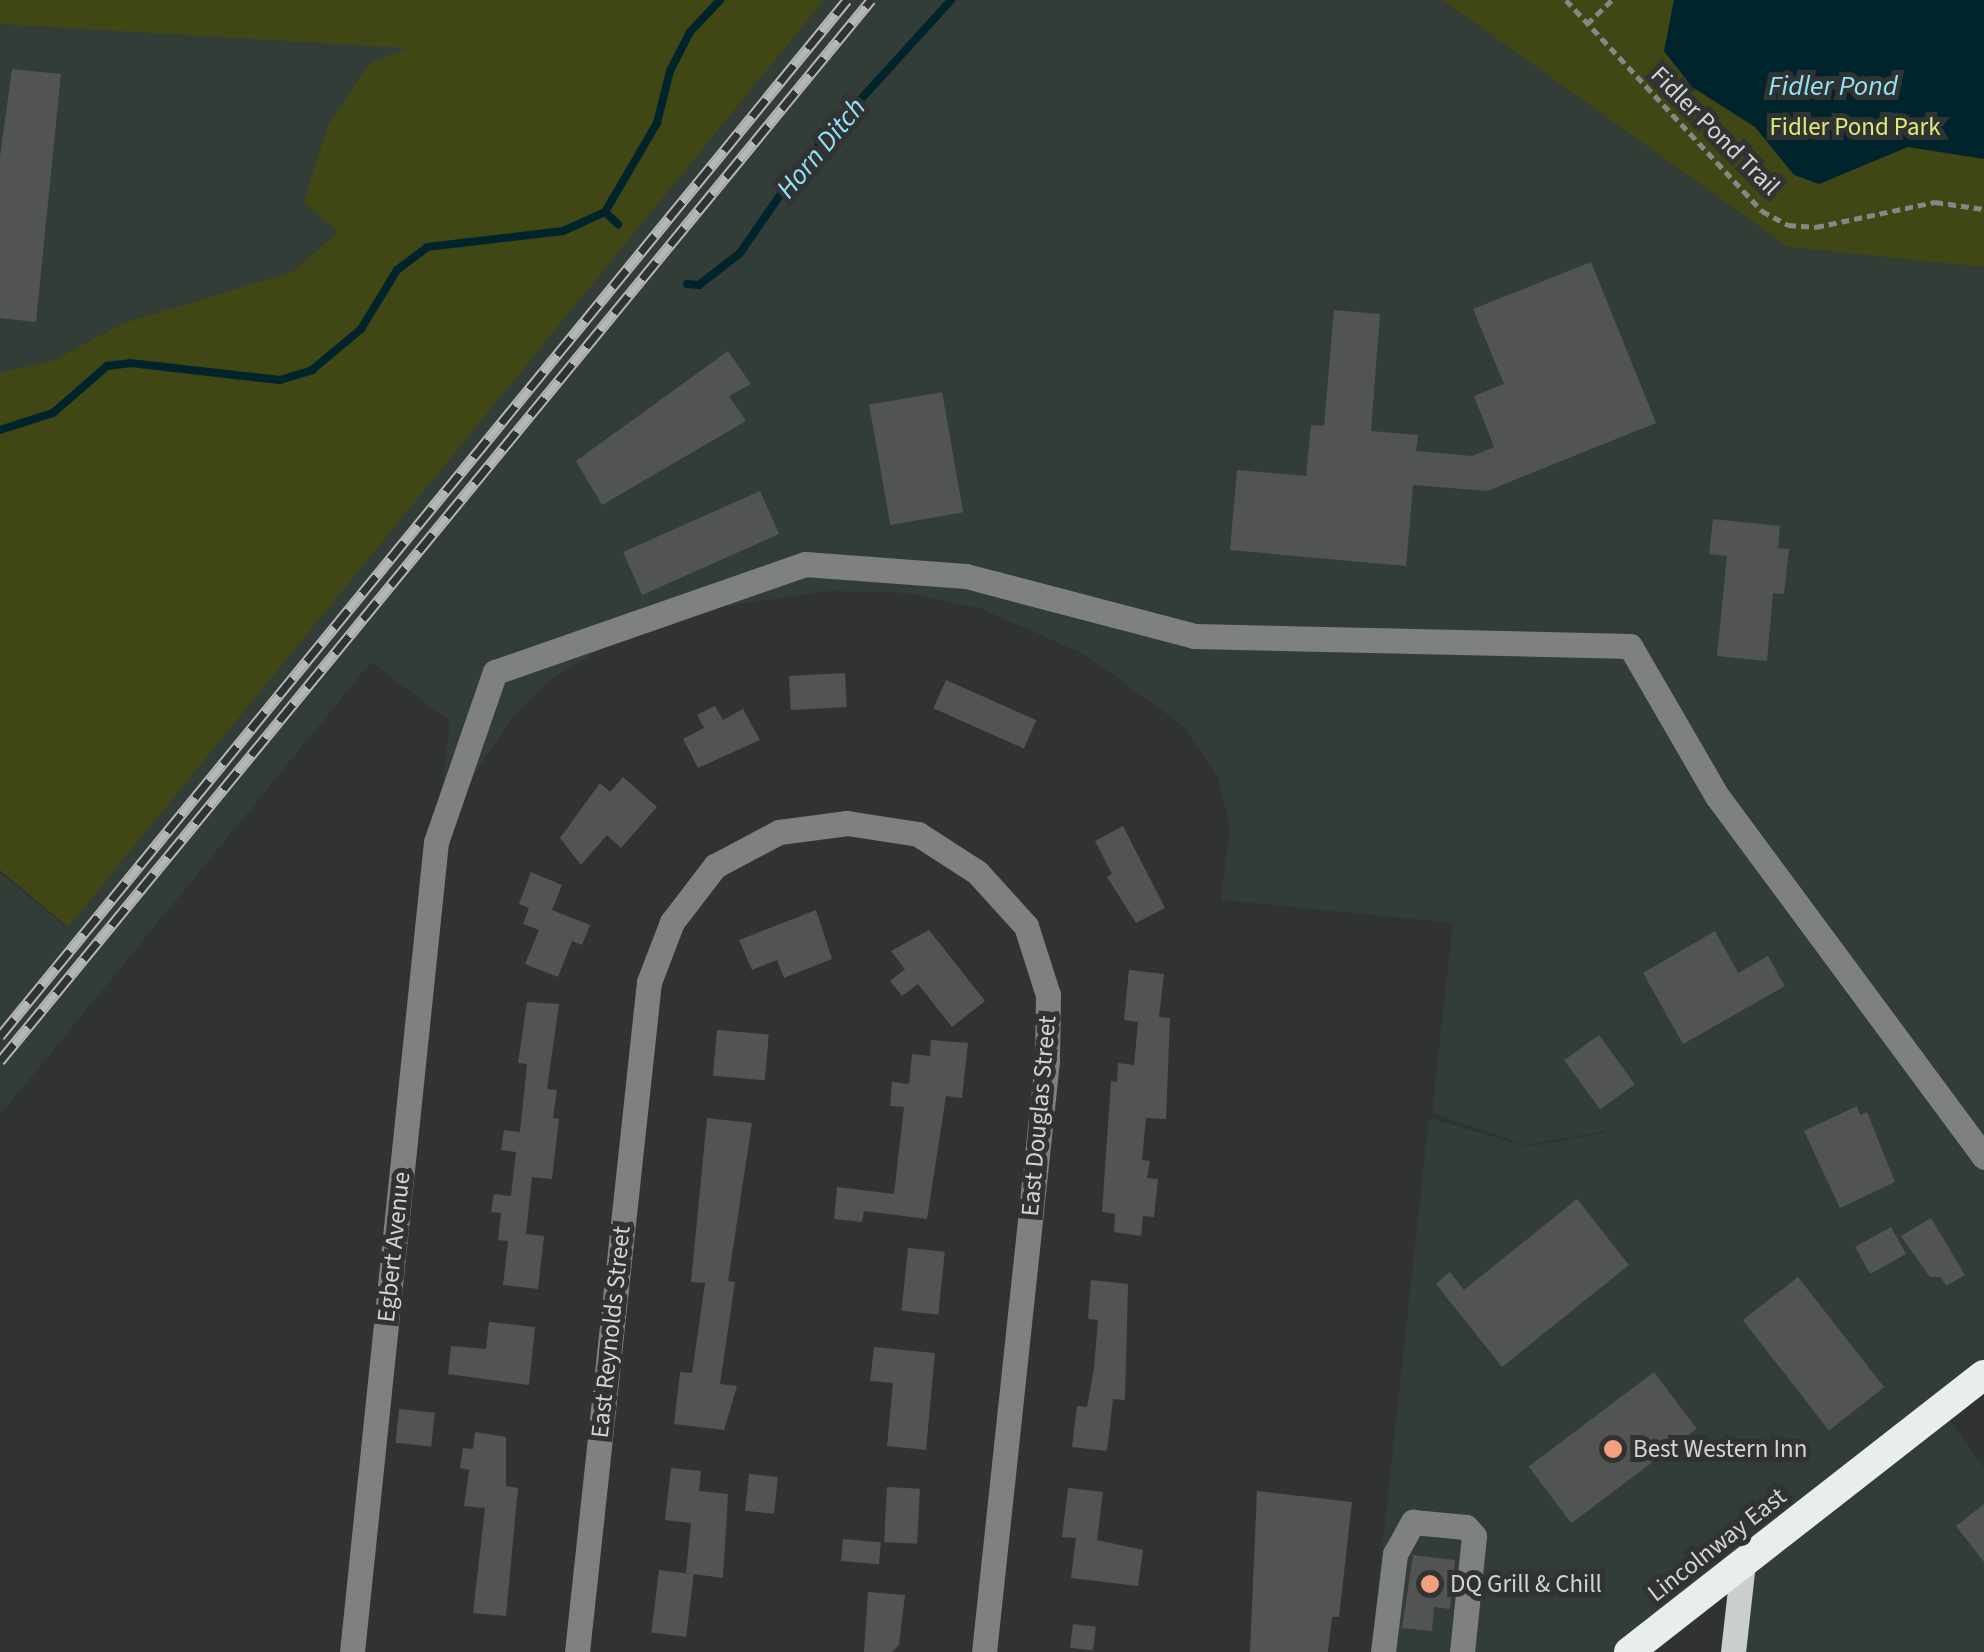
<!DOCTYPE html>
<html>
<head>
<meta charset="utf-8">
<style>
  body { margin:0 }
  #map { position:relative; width:1984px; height:1652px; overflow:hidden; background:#303332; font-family:"Source Sans 3",sans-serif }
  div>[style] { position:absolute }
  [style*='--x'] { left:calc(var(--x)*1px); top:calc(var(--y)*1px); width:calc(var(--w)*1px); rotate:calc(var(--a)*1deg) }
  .built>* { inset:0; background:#333d38 }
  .green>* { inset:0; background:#414714 }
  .water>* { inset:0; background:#00242c }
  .stream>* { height:8px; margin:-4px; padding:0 4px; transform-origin:4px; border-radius:4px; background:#00242c }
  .building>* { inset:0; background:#525452; transform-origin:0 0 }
  .path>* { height:5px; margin-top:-2.5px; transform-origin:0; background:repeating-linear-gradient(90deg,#858887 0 8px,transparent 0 13px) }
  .minor>* { height:25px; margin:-12.5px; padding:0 12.5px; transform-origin:12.5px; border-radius:12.5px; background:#7f8080 }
  .major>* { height:25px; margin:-12.5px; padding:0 12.5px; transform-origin:12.5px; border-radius:12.5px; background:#cbcece }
  .highway>* { height:30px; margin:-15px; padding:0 15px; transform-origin:15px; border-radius:15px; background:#e9eded }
  .rail>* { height:11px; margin-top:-5.5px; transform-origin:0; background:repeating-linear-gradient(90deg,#303332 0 22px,#b5b7b6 0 44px); box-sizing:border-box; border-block:2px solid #b5b7b6 }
  .dots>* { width:28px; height:28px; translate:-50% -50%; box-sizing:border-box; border:5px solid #303332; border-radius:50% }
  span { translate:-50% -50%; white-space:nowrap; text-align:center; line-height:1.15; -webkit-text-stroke:10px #303332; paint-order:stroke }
  .park-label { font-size:25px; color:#daeb7a }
  .street-label { font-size:25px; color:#d3d5d4 }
  .poi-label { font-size:25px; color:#d3d5d4 }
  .left { translate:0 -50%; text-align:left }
  .water-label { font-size:28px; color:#92e3f8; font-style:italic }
</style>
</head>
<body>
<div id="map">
  <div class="built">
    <div style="clip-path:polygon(824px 0,1443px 0,1788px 247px,1984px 267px,1984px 1378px,1942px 1410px,1984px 1468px,1984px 1652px,1733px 1652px,1743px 1563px,1625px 1652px,1371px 1652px,1429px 1118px,1528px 1147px,1603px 1133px,1629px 1114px,1604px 1131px,1526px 1145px,1432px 1113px,1453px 923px,1221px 900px,1230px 826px,1217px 775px,1182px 725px,1086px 655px,982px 609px,907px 593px,830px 591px,685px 612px,614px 641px,552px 678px,513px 717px,456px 800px,436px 842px,450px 721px,371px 662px,0 1115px,0 873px,66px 927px)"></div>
    <div style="clip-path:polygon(0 24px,411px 47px,339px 231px,292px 272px,124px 323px,52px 361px,0 373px)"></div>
  </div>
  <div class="green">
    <div style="clip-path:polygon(0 0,824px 0,68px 927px,0 870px,0 373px,52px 361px,124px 323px,292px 272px,338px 232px,304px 202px,328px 125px,370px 63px,408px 48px,0 24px)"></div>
    <div style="clip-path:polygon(1443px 0,1984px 0,1984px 267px,1788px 247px)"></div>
  </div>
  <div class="water">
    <div style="clip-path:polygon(1674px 0,1984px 0,1984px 159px,1908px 147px,1819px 184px,1794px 175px,1755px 127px,1692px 87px,1664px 51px)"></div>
  </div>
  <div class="stream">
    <div style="--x:605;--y:212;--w:18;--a:43"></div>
    <div style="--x:687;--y:284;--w:12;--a:5"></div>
    <div style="--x:699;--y:285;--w:52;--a:-38"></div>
    <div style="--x:740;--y:253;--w:107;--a:-55.3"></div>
    <div style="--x:801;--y:165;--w:223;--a:-47.7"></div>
    <div style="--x:0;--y:430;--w:56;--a:-17.8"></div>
    <div style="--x:53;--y:413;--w:72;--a:-41"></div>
    <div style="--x:107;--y:366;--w:23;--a:-7"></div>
    <div style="--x:130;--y:363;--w:151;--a:6.5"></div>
    <div style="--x:280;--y:380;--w:34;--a:-17"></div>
    <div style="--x:312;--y:370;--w:64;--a:-39.9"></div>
    <div style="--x:361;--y:329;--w:69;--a:-58.6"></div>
    <div style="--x:397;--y:270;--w:38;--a:-37"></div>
    <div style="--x:427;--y:247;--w:137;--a:-6.7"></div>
    <div style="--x:563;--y:231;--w:46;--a:-24.3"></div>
    <div style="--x:605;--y:212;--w:103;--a:-59.7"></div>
    <div style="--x:657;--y:123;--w:54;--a:-76"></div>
    <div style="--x:670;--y:71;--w:44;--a:-62.9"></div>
    <div style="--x:690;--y:32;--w:44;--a:-46.8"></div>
  </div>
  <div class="building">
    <div style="clip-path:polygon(12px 69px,61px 74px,36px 322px,0 318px,0 157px)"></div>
    <div style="clip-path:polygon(1591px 262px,1656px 423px,1487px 491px,1413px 485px,1406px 566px,1230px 550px,1237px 470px,1306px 476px,1311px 425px,1324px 426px,1334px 310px,1380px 314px,1371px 431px,1418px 435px,1416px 451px,1472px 456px,1494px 447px,1474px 396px,1504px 384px,1473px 309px)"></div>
    <div style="clip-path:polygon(728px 351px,751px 384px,729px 396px,746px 421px,602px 505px,576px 461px)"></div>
    <div style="left:942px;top:392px;width:122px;height:74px;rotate:80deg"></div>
    <div style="left:760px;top:491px;width:47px;height:150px;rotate:66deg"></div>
    <div style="clip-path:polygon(1713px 519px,1780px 526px,1778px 548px,1789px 549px,1784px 594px,1773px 593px,1767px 661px,1717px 656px,1727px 556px,1709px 554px)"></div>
    <div style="left:845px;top:673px;width:34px;height:56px;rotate:87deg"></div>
    <div style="left:946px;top:680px;width:99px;height:31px;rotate:24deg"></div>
    <div style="clip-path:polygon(715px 706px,723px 720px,743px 709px,760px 740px,698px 768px,683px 739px,704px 728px,697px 715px)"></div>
    <div style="clip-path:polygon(623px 777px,657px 807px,621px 848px,607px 835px,581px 865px,560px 838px,600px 783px,610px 792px)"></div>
    <div style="clip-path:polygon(1123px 826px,1165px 908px,1136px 923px,1107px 877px,1112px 874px,1095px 841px)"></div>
    <div style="clip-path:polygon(531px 872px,562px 885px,552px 910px,590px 925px,582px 945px,572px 941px,558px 977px,525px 964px,539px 930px,523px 924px,529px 908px,519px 904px)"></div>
    <div style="clip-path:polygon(816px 910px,832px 959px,784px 978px,777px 960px,752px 970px,739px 940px)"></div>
    <div style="clip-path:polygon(929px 930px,985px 1001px,952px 1027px,918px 984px,902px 996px,890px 981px,905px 969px,891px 951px)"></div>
    <div style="clip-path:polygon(1715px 931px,1738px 973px,1768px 956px,1785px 986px,1683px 1044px,1643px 973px)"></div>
    <div style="clip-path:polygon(1129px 970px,1164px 974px,1159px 1017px,1170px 1018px,1166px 1119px,1146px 1118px,1142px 1160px,1150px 1161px,1147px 1178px,1158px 1179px,1154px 1217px,1143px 1216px,1141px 1236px,1114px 1232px,1115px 1214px,1102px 1212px,1111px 1081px,1117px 1082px,1118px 1063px,1134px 1065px,1138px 1022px,1124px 1020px)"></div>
    <div style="clip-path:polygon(527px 1002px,559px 1004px,547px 1089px,557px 1090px,553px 1118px,559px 1119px,552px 1179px,532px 1177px,526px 1234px,544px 1236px,538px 1289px,503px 1285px,508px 1241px,498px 1240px,501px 1213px,491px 1212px,494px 1194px,511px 1196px,516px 1152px,501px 1150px,504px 1130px,520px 1132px,527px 1064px,518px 1063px)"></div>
    <div style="left:717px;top:1030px;width:52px;height:46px;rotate:5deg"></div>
    <div style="left:1599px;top:1035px;width:61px;height:43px;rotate:54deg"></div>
    <div style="clip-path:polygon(931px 1040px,968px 1043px,962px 1098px,946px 1096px,927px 1219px,864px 1211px,862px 1222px,834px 1219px,837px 1187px,894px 1194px,904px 1107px,890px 1106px,892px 1082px,909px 1084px,912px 1054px,930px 1056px)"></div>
    <div style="clip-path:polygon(1857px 1106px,1860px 1115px,1867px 1112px,1895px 1182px,1840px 1208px,1804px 1131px)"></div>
    <div style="clip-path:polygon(707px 1118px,752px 1123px,728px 1281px,735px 1282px,720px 1384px,737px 1386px,724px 1430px,674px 1424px,680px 1372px,692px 1373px,705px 1283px,691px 1282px)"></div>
    <div style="clip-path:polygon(1577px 1199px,1629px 1265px,1502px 1367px,1436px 1284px,1450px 1272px,1464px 1290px)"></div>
    <div style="clip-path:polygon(1931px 1218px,1965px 1275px,1946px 1286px,1941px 1277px,1930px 1277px,1901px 1236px)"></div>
    <div style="left:1891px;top:1227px;width:31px;height:41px;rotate:61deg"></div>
    <div style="left:908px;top:1248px;width:37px;height:63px;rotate:6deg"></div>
    <div style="left:1798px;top:1277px;width:140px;height:70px;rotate:52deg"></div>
    <div style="clip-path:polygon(1091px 1280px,1128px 1284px,1125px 1400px,1113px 1399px,1107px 1451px,1072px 1447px,1077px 1406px,1087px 1407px,1094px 1368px,1098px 1320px,1088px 1319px)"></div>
    <div style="clip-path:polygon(489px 1322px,535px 1327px,529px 1385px,448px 1374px,451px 1346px,486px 1349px)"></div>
    <div style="clip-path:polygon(874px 1347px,935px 1353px,926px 1450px,887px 1446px,893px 1383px,870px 1381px)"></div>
    <div style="left:1654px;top:1372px;width:71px;height:157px;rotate:53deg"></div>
    <div style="left:399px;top:1409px;width:36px;height:34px;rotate:6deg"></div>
    <div style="clip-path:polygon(475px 1432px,506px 1437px,506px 1486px,518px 1488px,506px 1616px,473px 1613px,485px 1508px,464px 1506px,469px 1470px,460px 1468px,463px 1448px,473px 1449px)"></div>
    <div style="clip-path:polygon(671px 1468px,701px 1471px,699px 1491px,728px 1494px,723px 1578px,686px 1573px,691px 1523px,665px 1520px)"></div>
    <div style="left:749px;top:1474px;width:29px;height:37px;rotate:6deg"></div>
    <div style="left:887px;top:1487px;width:33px;height:55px;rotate:3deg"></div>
    <div style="clip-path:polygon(1068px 1488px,1103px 1492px,1097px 1540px,1143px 1550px,1138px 1586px,1071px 1578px,1076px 1538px,1062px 1537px)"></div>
    <div style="clip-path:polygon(1257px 1491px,1352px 1502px,1339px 1617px,1332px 1617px,1328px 1652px,1250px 1652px)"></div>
    <div style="clip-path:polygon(1984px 1504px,1984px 1562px,1956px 1526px)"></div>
    <div style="left:843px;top:1539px;width:38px;height:22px;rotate:5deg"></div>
    <div style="clip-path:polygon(1413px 1555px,1455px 1560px,1450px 1609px,1434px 1607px,1432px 1631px,1402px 1628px)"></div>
    <div style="left:659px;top:1570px;width:35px;height:63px;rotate:7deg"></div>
    <div style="clip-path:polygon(868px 1592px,905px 1595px,899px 1645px,892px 1652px,864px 1652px)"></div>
    <div style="left:1073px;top:1624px;width:23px;height:24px;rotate:7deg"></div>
  </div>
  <div class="path">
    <div style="--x:1566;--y:0;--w:288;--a:47.1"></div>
    <div style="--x:1762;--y:211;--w:30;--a:28"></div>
    <div style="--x:1788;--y:225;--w:28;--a:4"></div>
    <div style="--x:1816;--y:227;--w:122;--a:-11.9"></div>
    <div style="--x:1935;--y:202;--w:49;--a:8.1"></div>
    <div style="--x:1587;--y:24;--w:35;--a:-44"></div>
  </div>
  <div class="minor">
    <div style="--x:352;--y:1652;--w:814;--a:-84.08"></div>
    <div style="--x:436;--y:842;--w:180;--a:-70.9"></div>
    <div style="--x:495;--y:672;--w:328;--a:-19.2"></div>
    <div style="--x:805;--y:564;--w:161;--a:4.3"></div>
    <div style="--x:966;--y:576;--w:236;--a:14.7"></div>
    <div style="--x:1194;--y:636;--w:436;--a:1.3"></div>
    <div style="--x:1630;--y:646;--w:173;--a:59.9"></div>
    <div style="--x:1717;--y:796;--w:449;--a:53.5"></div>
    <div style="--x:577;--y:1652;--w:674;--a:-83.87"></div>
    <div style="--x:649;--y:982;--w:64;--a:-69"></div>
    <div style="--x:672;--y:922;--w:71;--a:-52.5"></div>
    <div style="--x:715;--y:866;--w:72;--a:-28"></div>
    <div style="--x:779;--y:832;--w:69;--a:-7.5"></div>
    <div style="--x:847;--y:823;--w:72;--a:8.8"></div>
    <div style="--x:918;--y:834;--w:70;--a:32.8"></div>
    <div style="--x:977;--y:872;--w:73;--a:47.8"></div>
    <div style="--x:1026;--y:926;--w:72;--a:72.3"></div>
    <div style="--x:1048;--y:995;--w:66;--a:90.9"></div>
    <div style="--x:1047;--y:1061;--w:594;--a:96.08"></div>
    <div style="--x:1383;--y:1652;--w:99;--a:-83"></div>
    <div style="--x:1395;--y:1554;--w:37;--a:-61"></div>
    <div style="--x:1413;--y:1522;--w:53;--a:5.4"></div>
    <div style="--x:1466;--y:1527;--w:12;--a:48"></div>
    <div style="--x:1474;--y:1536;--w:117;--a:95.9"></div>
  </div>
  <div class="major">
    <div style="--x:1733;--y:1652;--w:90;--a:-83.6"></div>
  </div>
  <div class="highway">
    <div style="--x:1629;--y:1652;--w:450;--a:-38"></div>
  </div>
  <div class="rail">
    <div style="--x:0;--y:1036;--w:1338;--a:-50.73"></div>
    <div style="--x:0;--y:1061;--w:1373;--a:-50.62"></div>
  </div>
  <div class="dots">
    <div style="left:1613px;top:1449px;background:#f2a080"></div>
    <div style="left:1430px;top:1584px;background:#f2a080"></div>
  </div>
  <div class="park-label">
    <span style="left:1855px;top:127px">Fidler Pond Park</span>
  </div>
  <div class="street-label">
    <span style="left:1715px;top:131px;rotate:45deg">Fidler Pond Trail</span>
    <span style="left:1039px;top:1116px;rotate:-85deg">East Douglas Street</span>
    <span style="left:394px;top:1247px;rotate:-84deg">Egbert Avenue</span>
    <span style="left:611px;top:1332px;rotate:-84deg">East Reynolds Street</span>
    <span style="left:1717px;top:1545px;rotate:-38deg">Lincolnway East</span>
  </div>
  <div class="poi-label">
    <span class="left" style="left:1633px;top:1449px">Best Western Inn</span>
    <span class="left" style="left:1450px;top:1584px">DQ Grill &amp; Chill</span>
  </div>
  <div class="water-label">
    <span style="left:1833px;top:86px">Fidler Pond</span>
    <span style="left:821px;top:148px;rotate:-50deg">Horn Ditch</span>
  </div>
</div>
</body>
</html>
